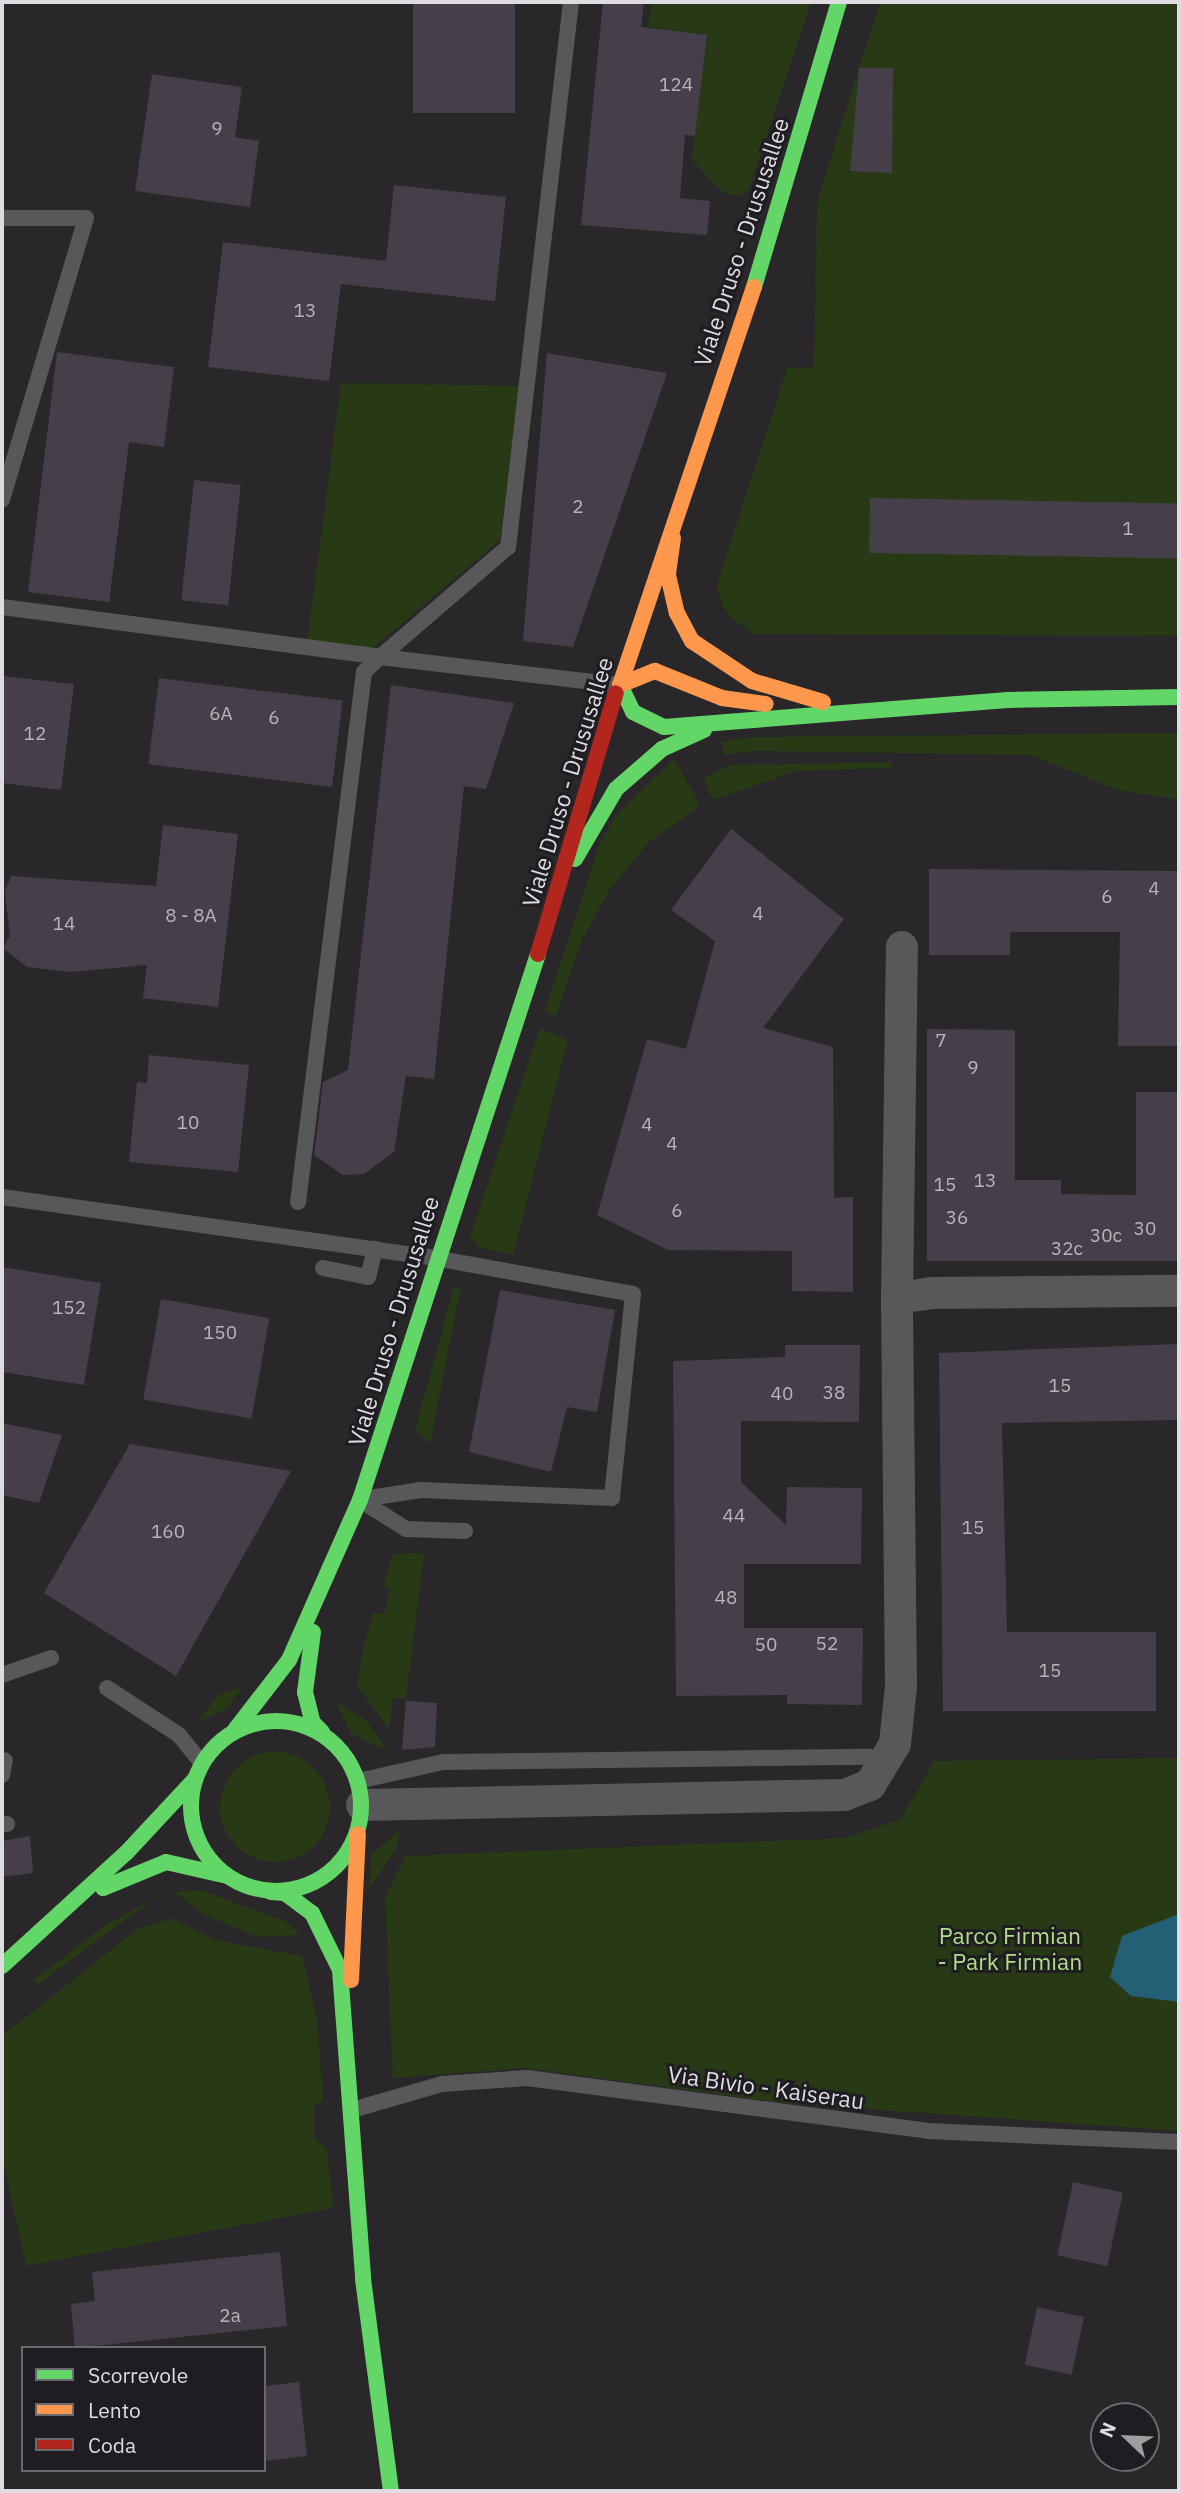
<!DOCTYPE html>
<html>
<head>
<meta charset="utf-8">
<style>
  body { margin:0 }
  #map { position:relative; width:1181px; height:2493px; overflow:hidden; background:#29272a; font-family:"IBM Plex Sans",sans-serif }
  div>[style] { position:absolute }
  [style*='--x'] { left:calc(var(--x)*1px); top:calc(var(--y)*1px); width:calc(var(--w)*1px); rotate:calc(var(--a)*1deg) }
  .green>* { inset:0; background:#273915 }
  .round { border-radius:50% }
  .water>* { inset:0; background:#235f75 }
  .building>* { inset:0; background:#463f4a; transform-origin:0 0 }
  .lane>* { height:16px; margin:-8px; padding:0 8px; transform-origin:8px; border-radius:8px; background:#585759 }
  .street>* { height:32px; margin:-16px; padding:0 16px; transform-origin:16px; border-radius:16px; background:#585759 }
  .fast>* { height:16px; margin:-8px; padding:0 8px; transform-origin:8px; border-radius:8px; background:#63d668 }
  .fast>.ring { margin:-8px; padding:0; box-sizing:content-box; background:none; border:16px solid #63d668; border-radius:50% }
  .slow>* { height:16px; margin:-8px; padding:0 8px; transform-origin:8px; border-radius:8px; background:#ff974d }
  .jam>* { height:16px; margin:-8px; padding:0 8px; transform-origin:8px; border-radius:8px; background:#b3261e }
  span { translate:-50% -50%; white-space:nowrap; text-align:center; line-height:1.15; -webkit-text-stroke:6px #1f1d22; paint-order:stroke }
  .number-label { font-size:19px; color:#b8b5ba }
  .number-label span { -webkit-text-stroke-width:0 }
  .street-label { font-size:23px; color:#dedce0 }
  .park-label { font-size:23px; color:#b0de87 }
  .frame { position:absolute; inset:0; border:4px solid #dedce0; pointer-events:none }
  .legend { position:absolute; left:21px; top:2346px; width:245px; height:126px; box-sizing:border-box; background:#1f1d22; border:2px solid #6b696e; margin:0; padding:9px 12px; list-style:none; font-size:21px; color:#dedce0 }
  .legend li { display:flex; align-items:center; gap:14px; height:35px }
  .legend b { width:35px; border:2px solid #6b696e }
  .north { position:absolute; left:1090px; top:2402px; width:70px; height:70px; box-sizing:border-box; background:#1f1d22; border:2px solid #6b696e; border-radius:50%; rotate:293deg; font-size:19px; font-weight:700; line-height:28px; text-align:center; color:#dedce0 }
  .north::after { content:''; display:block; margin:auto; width:24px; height:32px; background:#9f9da0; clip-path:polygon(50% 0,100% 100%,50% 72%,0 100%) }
</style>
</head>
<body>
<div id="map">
  <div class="green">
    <div style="clip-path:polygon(651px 2px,811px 2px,749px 189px,740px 196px,723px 193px,692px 160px,707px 35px,648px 27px)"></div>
    <div style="clip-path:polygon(880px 2px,1179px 2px,1179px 636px,755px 634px,733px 620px,722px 605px,717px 585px,787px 368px,814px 367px,817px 201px)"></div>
    <div style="clip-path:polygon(341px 383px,519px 386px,500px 540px,372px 649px,307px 643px)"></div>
    <div style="clip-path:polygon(1179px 733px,1179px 800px,1118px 790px,1030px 755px,755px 751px,725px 755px,721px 742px,751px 737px)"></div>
    <div style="clip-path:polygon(674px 759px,699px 802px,695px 810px,649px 842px,610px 889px,582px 940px,556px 1015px,545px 1011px,598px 848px,615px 816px)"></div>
    <div style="clip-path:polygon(892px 762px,891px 768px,796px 771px,716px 799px,710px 796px,704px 778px,730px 765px)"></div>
    <div style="clip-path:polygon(540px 1028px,568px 1040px,513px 1255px,481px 1248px,470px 1237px)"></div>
    <div style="clip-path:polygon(461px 1285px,430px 1444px,415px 1431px,453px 1289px)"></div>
    <div style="clip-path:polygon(424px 1553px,406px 1698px,393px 1698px,389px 1729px,357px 1686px,364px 1645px,373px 1613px,384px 1614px,390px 1590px,383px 1586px,393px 1554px)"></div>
    <div style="clip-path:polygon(242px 1687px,228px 1708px,198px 1722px,218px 1695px)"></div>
    <div style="clip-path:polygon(336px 1702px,366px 1720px,388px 1751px,351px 1734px)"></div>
    <div class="round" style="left:220px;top:1752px;width:110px;height:110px"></div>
    <div style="clip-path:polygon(1179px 1758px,1179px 2131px,783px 2103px,525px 2068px,393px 2078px,385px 1898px,405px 1856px,846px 1838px,901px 1819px,934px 1761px)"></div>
    <div style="clip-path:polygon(400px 1830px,396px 1849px,369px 1889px,371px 1855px)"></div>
    <div style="clip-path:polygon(200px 1890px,285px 1921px,301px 1935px,257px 1937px,201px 1913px,175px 1892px)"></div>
    <div style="clip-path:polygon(159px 1895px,37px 1985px,34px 1980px,102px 1927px)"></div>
    <div style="clip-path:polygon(173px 1918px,216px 1940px,302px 1956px,317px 2019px,323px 2099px,314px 2108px,314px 2137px,327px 2149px,333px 2208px,26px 2266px,2px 2157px,2px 2036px,136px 1930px)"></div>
  </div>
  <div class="water">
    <div style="clip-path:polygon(1179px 1914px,1179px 2002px,1131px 1996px,1110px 1977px,1122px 1936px)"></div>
  </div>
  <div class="building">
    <div style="left:413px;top:2px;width:102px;height:111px"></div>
    <div style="clip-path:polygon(603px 2px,644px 2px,641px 27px,707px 35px,695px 136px,685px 135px,680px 198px,710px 201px,707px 235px,581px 225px)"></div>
    <div style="clip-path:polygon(859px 68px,893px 68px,892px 173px,850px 171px)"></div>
    <div style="clip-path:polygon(152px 74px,242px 87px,235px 137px,259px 141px,250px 207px,135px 191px)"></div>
    <div style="clip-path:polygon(394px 185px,506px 197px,495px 301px,341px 284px,329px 381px,208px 367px,223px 242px,386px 261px)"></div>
    <div style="clip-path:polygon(57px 352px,174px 367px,164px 447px,129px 442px,109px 602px,28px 592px)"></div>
    <div style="clip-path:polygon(547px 353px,667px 373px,573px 647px,523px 641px)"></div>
    <div style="left:194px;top:480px;width:47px;height:121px;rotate:6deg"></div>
    <div style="left:870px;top:498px;width:309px;height:55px;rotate:1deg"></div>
    <div style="clip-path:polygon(2px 676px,74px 684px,61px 790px,2px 783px)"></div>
    <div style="left:159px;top:678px;width:185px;height:87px;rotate:7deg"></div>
    <div style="clip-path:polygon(391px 685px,514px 703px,486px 789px,464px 786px,434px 1079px,406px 1076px,394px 1152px,364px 1174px,343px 1175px,314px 1155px,323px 1082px,348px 1070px)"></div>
    <div style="clip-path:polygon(163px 825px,238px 834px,218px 1007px,143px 998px,147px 965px,70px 972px,27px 967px,3px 948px,10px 936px,5px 892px,11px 876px,156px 886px)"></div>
    <div style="clip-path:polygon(731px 829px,844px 919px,763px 1028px,833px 1047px,834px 1198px,853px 1197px,853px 1292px,792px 1291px,792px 1251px,668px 1250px,597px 1215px,647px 1039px,686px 1049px,715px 941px,671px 910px)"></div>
    <div style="clip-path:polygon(929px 869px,1179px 871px,1179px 1046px,1118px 1046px,1120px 932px,1010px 932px,1010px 955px,929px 955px)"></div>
    <div style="clip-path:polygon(927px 1029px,1015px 1030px,1015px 1180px,1061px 1180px,1061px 1194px,1136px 1195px,1136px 1092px,1179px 1092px,1179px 1261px,927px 1261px)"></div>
    <div style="clip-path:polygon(149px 1055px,249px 1065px,238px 1172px,129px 1162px,137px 1082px,147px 1083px)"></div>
    <div style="clip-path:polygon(2px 1267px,101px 1283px,84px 1385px,2px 1372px)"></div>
    <div style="clip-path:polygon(500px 1290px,615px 1310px,597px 1412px,567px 1407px,551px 1472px,469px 1452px)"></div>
    <div style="left:161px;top:1299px;width:110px;height:102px;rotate:10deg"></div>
    <div style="clip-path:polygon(1179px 1344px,1179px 1420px,1002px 1423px,1007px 1632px,1156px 1632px,1156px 1711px,943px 1711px,939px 1353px)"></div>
    <div style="clip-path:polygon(785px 1345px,860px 1345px,859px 1422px,741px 1421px,741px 1482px,786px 1525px,787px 1487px,862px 1488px,861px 1564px,744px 1564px,744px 1628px,863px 1628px,862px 1705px,787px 1704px,787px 1695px,676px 1696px,673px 1361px,785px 1357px)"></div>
    <div style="clip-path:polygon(2px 1423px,62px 1435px,39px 1503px,2px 1495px)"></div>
    <div style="clip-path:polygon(130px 1444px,291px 1471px,176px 1676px,44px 1593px)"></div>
    <div style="clip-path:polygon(406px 1701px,437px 1703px,435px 1747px,402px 1750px)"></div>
    <div style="clip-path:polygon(30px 1836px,33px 1873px,2px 1877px,2px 1841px)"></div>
    <div style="left:1073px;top:2182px;width:51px;height:75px;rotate:12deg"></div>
    <div style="clip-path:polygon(280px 2252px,287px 2326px,75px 2348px,71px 2304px,95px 2301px,92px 2272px)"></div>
    <div style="left:1037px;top:2307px;width:48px;height:59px;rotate:12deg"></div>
    <div style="clip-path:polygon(299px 2382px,307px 2456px,264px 2461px,264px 2386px)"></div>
  </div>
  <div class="lane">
    <div style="--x:571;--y:2;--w:549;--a:96.59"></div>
    <div style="--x:508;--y:547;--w:169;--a:139.3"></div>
    <div style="--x:380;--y:657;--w:242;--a:6.7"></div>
    <div style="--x:2;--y:218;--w:84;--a:0"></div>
    <div style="--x:86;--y:218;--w:294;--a:106.6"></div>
    <div style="--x:2;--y:607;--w:381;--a:7.5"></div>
    <div style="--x:2;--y:1197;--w:437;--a:8"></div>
    <div style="--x:435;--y:1258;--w:201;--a:10.3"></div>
    <div style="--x:633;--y:1294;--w:205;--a:95.9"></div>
    <div style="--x:612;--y:1498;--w:191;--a:-177.6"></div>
    <div style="--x:421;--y:1490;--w:60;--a:171.3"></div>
    <div style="--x:298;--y:1202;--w:534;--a:-82.9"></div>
    <div style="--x:364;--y:672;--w:22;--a:-43"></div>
    <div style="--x:323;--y:1268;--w:46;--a:11.3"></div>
    <div style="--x:368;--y:1277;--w:29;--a:-76"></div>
    <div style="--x:360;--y:1500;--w:54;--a:32.2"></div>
    <div style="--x:406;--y:1529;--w:59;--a:1.9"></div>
    <div style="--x:2;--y:1675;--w:52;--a:-19.1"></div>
    <div style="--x:107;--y:1688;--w:86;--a:33.1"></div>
    <div style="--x:179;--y:1735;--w:36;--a:51"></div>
    <div style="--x:2;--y:1775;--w:15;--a:-79"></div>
    <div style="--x:358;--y:1781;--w:87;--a:-12.6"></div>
    <div style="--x:443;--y:1762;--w:426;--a:-0.7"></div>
    <div style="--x:869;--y:1757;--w:19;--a:25"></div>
    <div style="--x:2;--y:1824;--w:5;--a:0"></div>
    <div style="--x:352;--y:2110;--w:94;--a:-16.1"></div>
    <div style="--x:442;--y:2084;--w:85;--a:-4"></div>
    <div style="--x:527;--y:2078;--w:403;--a:7.5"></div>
    <div style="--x:927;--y:2131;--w:252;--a:2.5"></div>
  </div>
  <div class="street">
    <div style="--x:897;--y:1298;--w:351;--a:-89.2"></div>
    <div style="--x:362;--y:1805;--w:483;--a:-1.2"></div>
    <div style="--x:845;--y:1795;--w:27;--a:-22"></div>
    <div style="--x:870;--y:1785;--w:48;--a:-58.6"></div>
    <div style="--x:895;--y:1744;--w:58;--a:-84.1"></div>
    <div style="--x:901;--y:1686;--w:388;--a:-90.6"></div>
    <div style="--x:897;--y:1298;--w:35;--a:-8"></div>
    <div style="--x:932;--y:1293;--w:247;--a:-0.5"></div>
  </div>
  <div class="fast">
    <div style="--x:754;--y:287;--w:297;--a:-73.4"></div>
    <div style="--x:620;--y:685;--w:30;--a:64"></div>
    <div style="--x:633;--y:712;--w:34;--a:26"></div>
    <div style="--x:664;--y:727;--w:345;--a:-4.5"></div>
    <div style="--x:1008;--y:700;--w:171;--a:-1"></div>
    <div style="--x:575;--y:859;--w:81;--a:-59.6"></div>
    <div style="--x:616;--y:789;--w:61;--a:-41"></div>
    <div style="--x:662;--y:749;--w:46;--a:-24.3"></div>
    <div style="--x:313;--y:1632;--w:61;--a:97.6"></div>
    <div style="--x:305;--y:1692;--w:32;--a:76"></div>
    <div style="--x:313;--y:1723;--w:13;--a:45"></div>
    <div class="ring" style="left:191px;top:1721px;width:154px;height:154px"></div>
    <div style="--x:235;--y:1730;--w:88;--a:-52.4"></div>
    <div style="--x:289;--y:1660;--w:175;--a:-66.1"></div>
    <div style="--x:360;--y:1500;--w:574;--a:-71.94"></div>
    <div style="--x:103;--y:1888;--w:68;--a:-22.4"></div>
    <div style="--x:166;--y:1862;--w:63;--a:12.9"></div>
    <div style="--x:271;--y:1892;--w:14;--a:4"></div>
    <div style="--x:285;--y:1893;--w:34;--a:37"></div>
    <div style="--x:312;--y:1913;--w:64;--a:63.8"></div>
    <div style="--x:340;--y:1970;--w:310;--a:85.7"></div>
    <div style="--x:363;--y:2279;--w:214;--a:82.5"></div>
    <div style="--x:2;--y:1966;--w:169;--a:-42.4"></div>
    <div style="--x:127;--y:1852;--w:100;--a:-47"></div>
  </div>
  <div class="slow">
    <div style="--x:673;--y:538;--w:37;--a:98"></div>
    <div style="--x:668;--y:575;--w:39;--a:77"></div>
    <div style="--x:677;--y:613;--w:32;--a:62"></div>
    <div style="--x:692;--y:641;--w:72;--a:33.7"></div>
    <div style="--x:752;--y:681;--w:74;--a:16.5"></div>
    <div style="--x:620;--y:685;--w:38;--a:-22"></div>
    <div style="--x:655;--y:671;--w:72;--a:21.9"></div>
    <div style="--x:722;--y:698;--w:44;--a:7.8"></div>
    <div style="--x:620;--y:685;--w:420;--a:-71.4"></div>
    <div style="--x:351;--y:1980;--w:146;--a:-87.3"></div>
  </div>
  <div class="jam">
    <div style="--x:538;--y:954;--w:272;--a:-73.4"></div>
  </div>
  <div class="number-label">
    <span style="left:676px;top:85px">124</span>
    <span style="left:217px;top:129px">9</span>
    <span style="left:305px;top:311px">13</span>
    <span style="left:578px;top:507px">2</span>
    <span style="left:1128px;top:529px">1</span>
    <span style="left:221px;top:714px">6A</span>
    <span style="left:274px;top:718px">6</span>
    <span style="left:35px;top:734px">12</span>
    <span style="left:1154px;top:889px">4</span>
    <span style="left:1107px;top:897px">6</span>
    <span style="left:758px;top:914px">4</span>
    <span style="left:191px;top:916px">8 - 8A</span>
    <span style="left:64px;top:924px">14</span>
    <span style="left:941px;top:1041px">7</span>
    <span style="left:973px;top:1068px">9</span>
    <span style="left:188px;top:1123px">10</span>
    <span style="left:647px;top:1125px">4</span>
    <span style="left:672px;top:1144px">4</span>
    <span style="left:985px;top:1181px">13</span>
    <span style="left:945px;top:1185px">15</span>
    <span style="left:677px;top:1211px">6</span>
    <span style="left:957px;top:1218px">36</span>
    <span style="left:1145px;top:1229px">30</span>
    <span style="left:1106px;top:1236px">30c</span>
    <span style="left:1067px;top:1249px">32c</span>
    <span style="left:69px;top:1308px">152</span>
    <span style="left:220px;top:1333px">150</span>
    <span style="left:1060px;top:1386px">15</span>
    <span style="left:834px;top:1393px">38</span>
    <span style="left:782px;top:1394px">40</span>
    <span style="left:734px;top:1516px">44</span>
    <span style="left:973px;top:1528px">15</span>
    <span style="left:168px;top:1532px">160</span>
    <span style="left:726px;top:1598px">48</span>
    <span style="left:827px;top:1644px">52</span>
    <span style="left:766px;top:1645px">50</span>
    <span style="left:1050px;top:1671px">15</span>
    <span style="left:230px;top:2316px">2a</span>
  </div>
  <div class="street-label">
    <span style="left:741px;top:242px;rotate:-72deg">Viale Druso - Drususallee</span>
    <span style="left:567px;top:782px;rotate:-73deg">Viale Druso - Drususallee</span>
    <span style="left:393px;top:1321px;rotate:-73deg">Viale Druso - Drususallee</span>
    <span style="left:766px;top:2087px;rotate:8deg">Via Bivio - Kaiserau</span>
  </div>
  <div class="park-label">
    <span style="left:1010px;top:1948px">Parco Firmian<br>- Park Firmian</span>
  </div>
  <div class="frame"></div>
  <ul class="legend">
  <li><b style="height:9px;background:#63d668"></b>Scorrevole</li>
  <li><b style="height:9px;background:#ff974d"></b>Lento</li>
  <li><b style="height:9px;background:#b3261e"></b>Coda</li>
  </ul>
  <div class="north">N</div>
</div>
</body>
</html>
